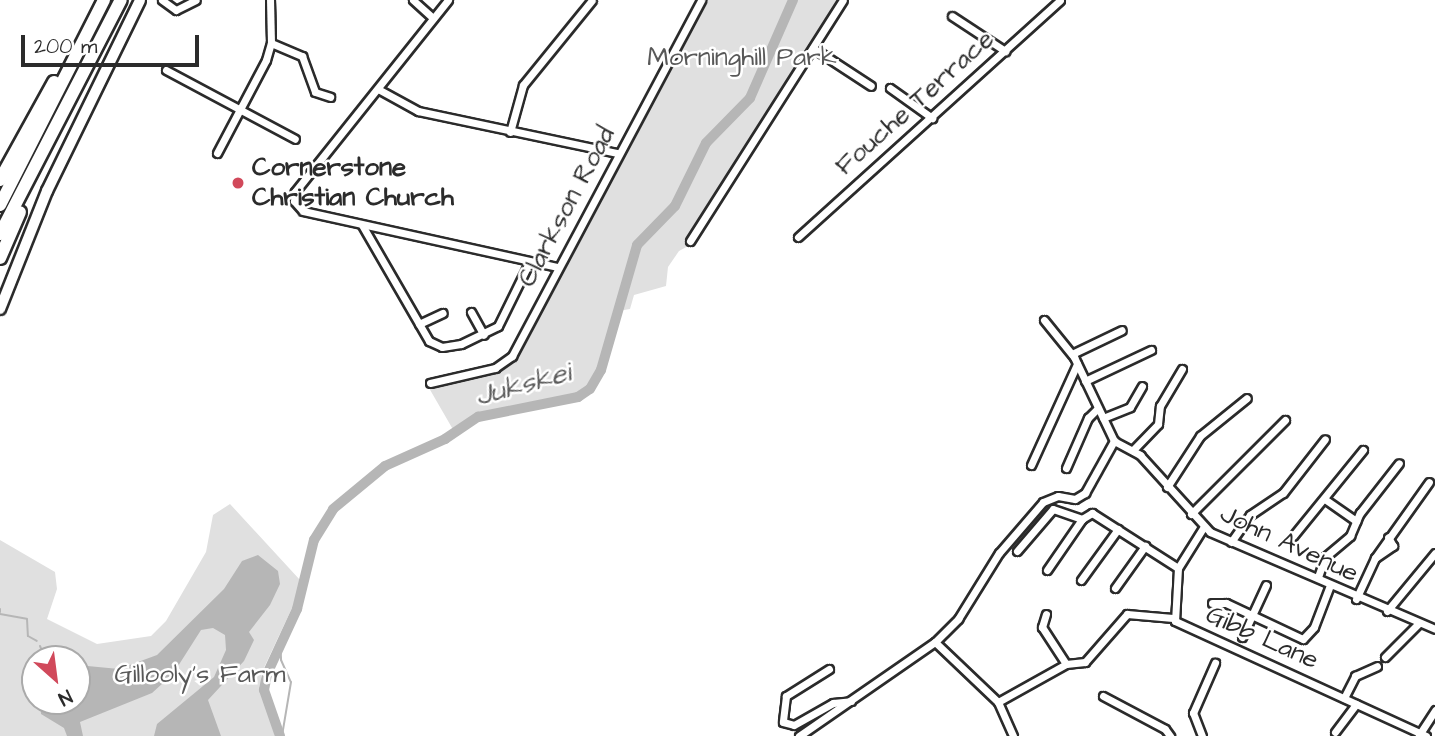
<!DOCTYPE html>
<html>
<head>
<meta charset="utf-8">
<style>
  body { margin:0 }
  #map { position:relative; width:1435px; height:736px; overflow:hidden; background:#fff; font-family:"Architects Daughter",sans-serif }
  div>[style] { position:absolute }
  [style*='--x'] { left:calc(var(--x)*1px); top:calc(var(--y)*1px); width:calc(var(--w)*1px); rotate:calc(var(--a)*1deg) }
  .green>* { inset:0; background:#e0e0e0 }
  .water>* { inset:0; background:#b6b6b6 }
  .stream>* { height:2px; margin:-1px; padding:0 1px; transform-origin:1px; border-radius:1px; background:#b6b6b6 }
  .river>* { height:10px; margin:-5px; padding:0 5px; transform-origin:5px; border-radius:5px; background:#b6b6b6 }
  .roads { filter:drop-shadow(2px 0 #2b2b2b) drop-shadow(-2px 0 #2b2b2b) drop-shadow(0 2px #2b2b2b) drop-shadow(0 -2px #2b2b2b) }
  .street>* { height:7px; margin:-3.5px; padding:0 3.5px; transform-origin:3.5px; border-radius:3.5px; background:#fff }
  .secondary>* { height:10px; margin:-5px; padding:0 5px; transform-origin:5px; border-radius:5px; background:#fff }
  .highway>* { height:12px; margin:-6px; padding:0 6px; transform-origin:6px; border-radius:6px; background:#fff }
  .dots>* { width:19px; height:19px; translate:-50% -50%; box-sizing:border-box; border:4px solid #fff; border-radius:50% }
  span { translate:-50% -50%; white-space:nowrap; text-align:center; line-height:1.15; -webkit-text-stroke:5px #fff; paint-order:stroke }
  .park-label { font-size:26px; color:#585858 }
  .street-label { font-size:26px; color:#2b2b2b }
  .poi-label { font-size:26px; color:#2b2b2b; font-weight:700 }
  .left { translate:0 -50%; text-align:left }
  .water-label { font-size:28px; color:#5c5c5c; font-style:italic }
  .north { position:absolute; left:21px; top:645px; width:70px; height:70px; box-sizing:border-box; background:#fff; border:2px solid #aaa; border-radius:50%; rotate:152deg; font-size:19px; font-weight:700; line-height:28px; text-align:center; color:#2b2b2b }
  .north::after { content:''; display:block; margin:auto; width:24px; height:32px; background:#d1495b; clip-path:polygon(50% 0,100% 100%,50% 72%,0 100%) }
  .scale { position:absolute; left:21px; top:35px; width:178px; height:32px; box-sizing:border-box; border:4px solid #2b2b2b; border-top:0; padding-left:9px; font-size:21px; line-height:24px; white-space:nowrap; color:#2b2b2b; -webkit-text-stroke:5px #fff; paint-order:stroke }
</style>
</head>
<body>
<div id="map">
  <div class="green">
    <div style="clip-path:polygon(708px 0,847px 0,690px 245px,679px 251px,668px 267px,666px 286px,634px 295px,630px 309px,618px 311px,601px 370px,590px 389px,578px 397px,478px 417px,455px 433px,429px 388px,512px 364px)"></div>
    <div style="clip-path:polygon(evenodd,230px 504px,300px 580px,298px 595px,261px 674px,261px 688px,275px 736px,0 736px,0 540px,55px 572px,57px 589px,47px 619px,97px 644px,151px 636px,166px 621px,206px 552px,213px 515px,230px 504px,35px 659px,77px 659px,77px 701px,35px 701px,35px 659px)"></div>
  </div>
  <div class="water">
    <div style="clip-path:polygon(258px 555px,278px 571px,280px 584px,270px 605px,249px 632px,254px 640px,244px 661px,208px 700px,221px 736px,154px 736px,157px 724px,214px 677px,226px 650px,225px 635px,213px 628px,201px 630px,173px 674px,152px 693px,80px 722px,83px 736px,67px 736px,64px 728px,41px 714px,40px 701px,77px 701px,77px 665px,119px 669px,157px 655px,224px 589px,242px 561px)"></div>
  </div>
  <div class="stream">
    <div style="--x:0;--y:609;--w:3;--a:90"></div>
    <div style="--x:0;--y:614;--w:27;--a:10"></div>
    <div style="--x:27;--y:619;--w:17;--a:87"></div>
    <div style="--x:28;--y:636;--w:10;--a:29"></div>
    <div style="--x:280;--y:639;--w:21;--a:87"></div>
    <div style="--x:281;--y:660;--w:24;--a:66"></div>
    <div style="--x:291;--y:682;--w:55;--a:99.5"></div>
    <div style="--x:40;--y:646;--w:8;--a:67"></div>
  </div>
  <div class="river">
    <div style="--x:280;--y:736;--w:49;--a:-109.2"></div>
    <div style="--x:264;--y:690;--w:16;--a:-79"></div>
    <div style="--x:267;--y:674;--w:72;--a:-65.2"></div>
    <div style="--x:297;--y:609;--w:71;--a:-76.2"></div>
    <div style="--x:314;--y:540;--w:36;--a:-58"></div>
    <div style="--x:333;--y:509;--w:67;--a:-39.6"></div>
    <div style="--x:385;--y:466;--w:66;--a:-24.2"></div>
    <div style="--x:445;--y:439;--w:40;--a:-34"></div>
    <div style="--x:478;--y:417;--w:102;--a:-11.3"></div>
    <div style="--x:578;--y:397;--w:14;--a:-34"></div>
    <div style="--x:590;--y:389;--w:22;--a:-60"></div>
    <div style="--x:601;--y:370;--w:130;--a:-73.9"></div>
    <div style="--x:637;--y:245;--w:54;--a:-45.7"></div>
    <div style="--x:675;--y:206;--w:70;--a:-63.8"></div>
    <div style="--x:706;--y:143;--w:63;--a:-45.6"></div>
    <div style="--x:750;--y:98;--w:107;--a:-66.3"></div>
  </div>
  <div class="roads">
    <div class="street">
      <div style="--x:162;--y:0;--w:17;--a:36"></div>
      <div style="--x:176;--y:10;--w:22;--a:-27"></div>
      <div style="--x:413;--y:0;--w:27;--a:42"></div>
      <div style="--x:448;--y:0;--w:246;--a:128.6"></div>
      <div style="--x:295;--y:192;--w:9;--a:96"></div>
      <div style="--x:294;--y:201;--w:13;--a:48"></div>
      <div style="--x:303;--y:211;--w:261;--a:12.4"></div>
      <div style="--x:952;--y:16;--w:64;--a:33.4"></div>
      <div style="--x:271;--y:43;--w:34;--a:23"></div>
      <div style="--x:302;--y:56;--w:38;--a:70"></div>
      <div style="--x:315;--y:92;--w:16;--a:18"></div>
      <div style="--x:813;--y:48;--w:69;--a:33.2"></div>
      <div style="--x:166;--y:70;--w:146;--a:28.1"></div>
      <div style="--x:890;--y:88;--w:52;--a:35.5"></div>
      <div style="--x:378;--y:89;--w:46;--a:28.8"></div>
      <div style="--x:418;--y:111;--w:204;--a:11.9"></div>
      <div style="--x:510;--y:132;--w:49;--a:-74.5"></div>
      <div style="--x:523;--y:85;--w:109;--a:-50.9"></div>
      <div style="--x:217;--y:153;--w:105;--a:-62.2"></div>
      <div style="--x:266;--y:60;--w:18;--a:-74"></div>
      <div style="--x:271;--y:43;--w:43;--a:-91.3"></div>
      <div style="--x:362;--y:225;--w:134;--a:60"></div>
      <div style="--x:429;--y:341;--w:14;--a:25"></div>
      <div style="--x:442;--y:347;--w:19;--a:-9"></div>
      <div style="--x:461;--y:344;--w:41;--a:-25.9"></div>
      <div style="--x:498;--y:326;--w:72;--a:-63.8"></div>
      <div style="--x:798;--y:237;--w:353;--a:-42.1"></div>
      <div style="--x:690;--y:241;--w:285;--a:-57.6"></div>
      <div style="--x:471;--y:312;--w:26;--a:61"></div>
      <div style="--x:1044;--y:320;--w:48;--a:51"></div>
      <div style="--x:1074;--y:357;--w:93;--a:64.5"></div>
      <div style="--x:419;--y:324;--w:26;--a:-25"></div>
      <div style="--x:1072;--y:354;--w:55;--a:-25.6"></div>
      <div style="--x:1085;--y:381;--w:73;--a:-25.2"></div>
      <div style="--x:430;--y:383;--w:67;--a:-13"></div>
      <div style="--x:495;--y:368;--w:21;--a:-35"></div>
      <div style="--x:512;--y:356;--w:403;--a:-62"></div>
      <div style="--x:1103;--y:418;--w:29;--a:-22"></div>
      <div style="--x:1130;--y:407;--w:24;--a:-60"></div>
      <div style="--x:1114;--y:441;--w:30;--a:28"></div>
      <div style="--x:1140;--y:455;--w:104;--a:47.7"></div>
      <div style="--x:1210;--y:532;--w:245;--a:23.3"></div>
      <div style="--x:1133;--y:450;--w:36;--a:-46"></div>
      <div style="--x:1158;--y:424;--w:18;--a:-84"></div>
      <div style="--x:1160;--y:406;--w:43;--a:-59.3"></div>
      <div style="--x:1031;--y:465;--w:111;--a:-65.5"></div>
      <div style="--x:1066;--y:468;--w:55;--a:-66.3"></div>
      <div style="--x:1088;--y:418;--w:14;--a:-45"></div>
      <div style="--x:1167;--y:487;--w:61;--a:-57.1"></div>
      <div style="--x:1200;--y:436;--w:60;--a:-39"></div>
      <div style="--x:1326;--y:500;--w:37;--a:35"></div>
      <div style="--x:1191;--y:514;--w:133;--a:-45"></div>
      <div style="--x:1203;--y:528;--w:47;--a:122"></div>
      <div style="--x:1178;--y:568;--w:53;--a:93.2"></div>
      <div style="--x:1175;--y:621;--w:276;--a:24.6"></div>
      <div style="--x:1293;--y:536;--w:111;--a:-50.9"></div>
      <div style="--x:1231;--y:542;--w:33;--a:-55"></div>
      <div style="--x:1250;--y:515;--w:40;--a:-34"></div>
      <div style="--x:1283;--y:493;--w:68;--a:-52.1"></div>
      <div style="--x:1017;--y:551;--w:55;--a:-49.4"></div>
      <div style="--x:1053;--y:509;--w:31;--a:19"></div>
      <div style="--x:1375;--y:558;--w:93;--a:-54.6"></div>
      <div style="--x:1047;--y:570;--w:62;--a:-55.5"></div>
      <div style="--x:1082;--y:519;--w:12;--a:-31"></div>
      <div style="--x:1092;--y:513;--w:102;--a:32.6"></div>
      <div style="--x:1318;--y:577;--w:21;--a:-71"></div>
      <div style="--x:1325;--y:557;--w:33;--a:-40"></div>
      <div style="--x:1350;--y:536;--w:25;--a:-67"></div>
      <div style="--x:1360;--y:513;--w:63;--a:-52"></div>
      <div style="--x:1081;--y:580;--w:63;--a:-54"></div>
      <div style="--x:1115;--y:588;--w:52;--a:-54.5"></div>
      <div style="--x:1356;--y:599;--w:45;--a:-65.1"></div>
      <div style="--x:1375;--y:558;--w:22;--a:-34"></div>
      <div style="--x:1393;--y:546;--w:10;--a:-119"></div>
      <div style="--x:1212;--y:603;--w:14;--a:0"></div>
      <div style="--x:1226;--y:603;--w:85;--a:25.1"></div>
      <div style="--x:1303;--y:639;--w:16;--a:-47"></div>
      <div style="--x:1314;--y:627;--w:45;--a:-69.1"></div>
      <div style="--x:1387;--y:611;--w:75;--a:-50.4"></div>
      <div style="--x:1046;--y:614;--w:14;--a:107"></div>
      <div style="--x:1042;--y:627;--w:44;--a:57"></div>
      <div style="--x:1066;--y:664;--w:19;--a:-6"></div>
      <div style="--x:1085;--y:662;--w:64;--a:-48.8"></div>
      <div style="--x:1127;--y:614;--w:46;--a:5"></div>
      <div style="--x:1242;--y:637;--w:57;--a:-65.2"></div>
      <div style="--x:935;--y:642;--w:87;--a:43.6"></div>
      <div style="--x:998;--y:702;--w:37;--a:66"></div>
      <div style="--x:1385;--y:657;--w:48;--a:-45"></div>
      <div style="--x:829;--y:669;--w:51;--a:147.9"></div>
      <div style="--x:786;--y:696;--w:26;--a:97"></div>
      <div style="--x:783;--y:722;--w:11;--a:15"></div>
      <div style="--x:794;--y:725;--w:45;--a:-29.4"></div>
      <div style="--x:833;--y:703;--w:18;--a:-6"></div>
      <div style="--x:1103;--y:696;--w:70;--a:28"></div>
      <div style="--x:1165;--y:729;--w:9;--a:54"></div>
      <div style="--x:1344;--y:698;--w:25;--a:-63"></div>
      <div style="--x:1355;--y:676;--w:24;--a:-24"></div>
      <div style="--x:998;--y:702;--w:78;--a:-29.2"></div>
      <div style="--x:1335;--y:732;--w:35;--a:-53"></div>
      <div style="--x:1419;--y:735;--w:30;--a:-57"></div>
      <div style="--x:799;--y:736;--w:165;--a:-34.7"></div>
      <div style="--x:935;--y:642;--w:33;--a:-45"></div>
      <div style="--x:958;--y:619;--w:78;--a:-58.2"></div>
      <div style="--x:999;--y:553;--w:67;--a:-49.2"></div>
      <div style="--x:1043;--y:502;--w:16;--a:-22"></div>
      <div style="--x:1058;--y:496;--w:17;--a:10"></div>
      <div style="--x:1075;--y:499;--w:12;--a:-31"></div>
      <div style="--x:1085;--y:493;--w:60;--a:-60.9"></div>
      <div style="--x:1202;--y:736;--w:25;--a:-111"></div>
      <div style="--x:1193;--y:713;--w:55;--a:-66.3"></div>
    </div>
    <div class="secondary">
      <div style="--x:0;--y:309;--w:127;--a:-68.3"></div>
      <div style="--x:47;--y:191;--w:212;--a:-64"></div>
    </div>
    <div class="highway">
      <div style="--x:0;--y:180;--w:112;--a:-61.1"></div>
      <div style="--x:0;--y:205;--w:230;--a:-63.1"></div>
      <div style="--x:0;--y:234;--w:263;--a:-62.7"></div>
      <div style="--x:0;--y:258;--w:50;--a:-66.5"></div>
    </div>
  </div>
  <div class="dots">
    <div style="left:238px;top:183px;background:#d1495b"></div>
  </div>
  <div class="park-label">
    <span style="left:742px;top:58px">Morninghill Park</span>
    <span style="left:200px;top:675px">Gillooly's Farm</span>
  </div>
  <div class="street-label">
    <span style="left:915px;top:103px;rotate:-42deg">Fouche Terrace</span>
    <span style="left:567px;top:207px;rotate:-62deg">Clarkson Road</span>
    <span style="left:1289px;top:544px;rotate:25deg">John Avenue</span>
    <span style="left:1262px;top:638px;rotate:24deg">Gibb Lane</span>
  </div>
  <div class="poi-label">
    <span class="left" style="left:252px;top:183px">Cornerstone<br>Christian Church</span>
  </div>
  <div class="water-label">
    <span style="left:523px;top:385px;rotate:-15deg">Jukskei</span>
  </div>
  <div class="north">N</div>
  <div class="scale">200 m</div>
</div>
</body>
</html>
